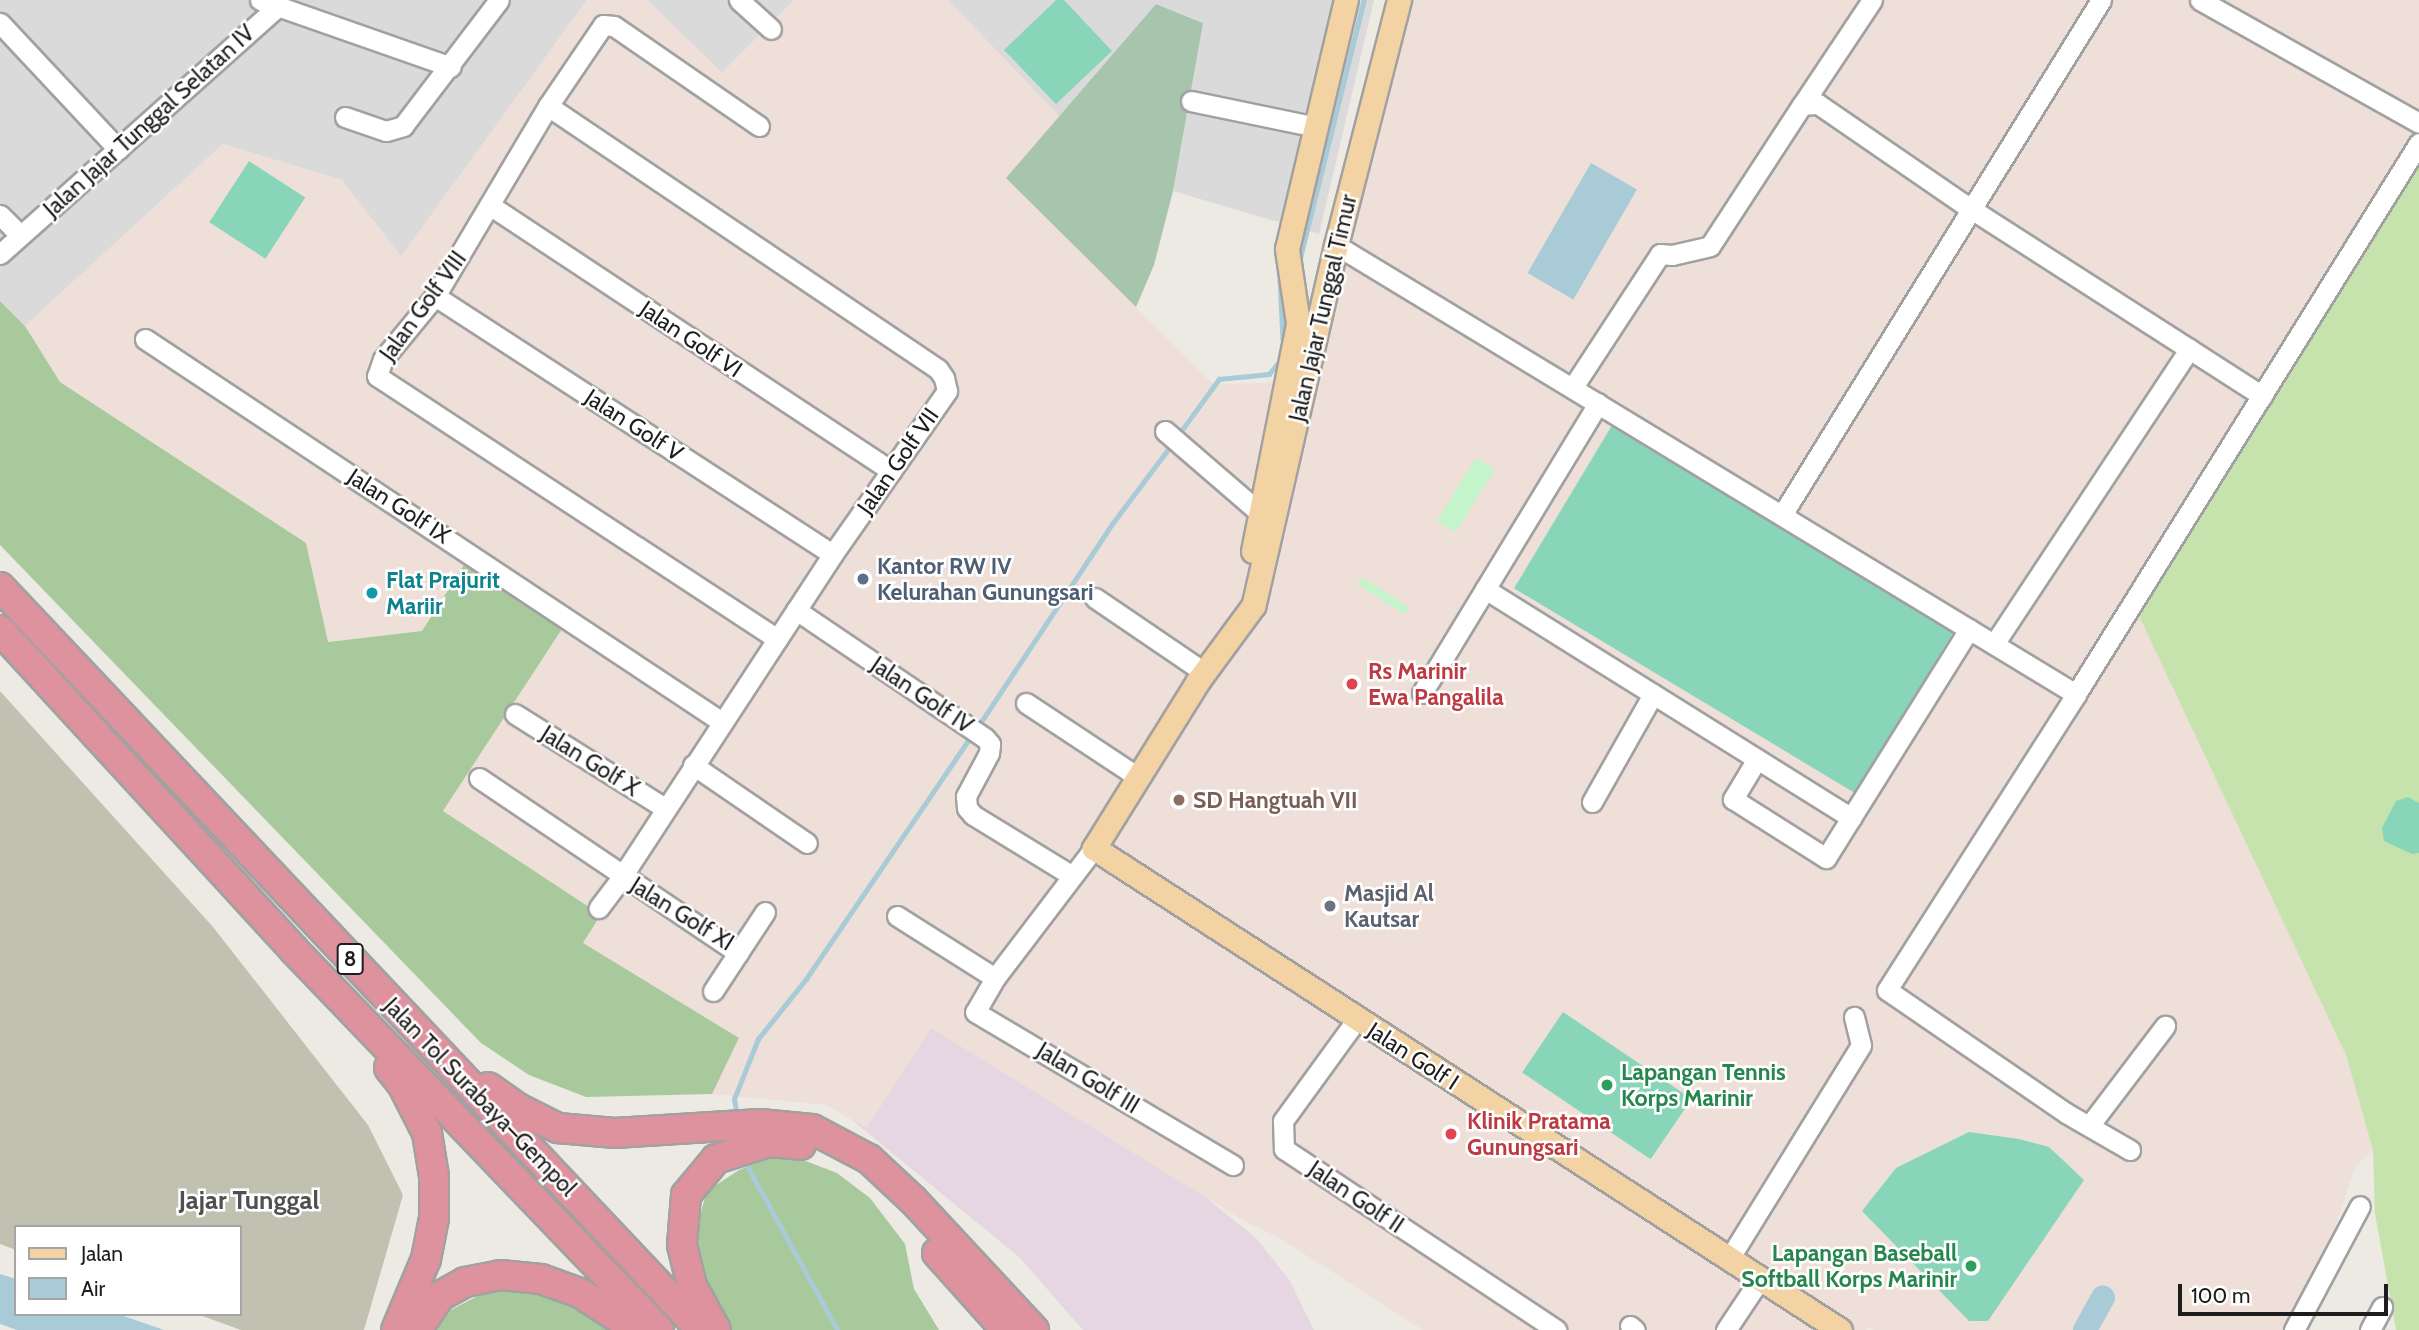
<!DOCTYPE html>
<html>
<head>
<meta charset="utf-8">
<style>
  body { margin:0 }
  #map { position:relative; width:2419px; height:1330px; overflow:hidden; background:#edeae4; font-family:Cabin,sans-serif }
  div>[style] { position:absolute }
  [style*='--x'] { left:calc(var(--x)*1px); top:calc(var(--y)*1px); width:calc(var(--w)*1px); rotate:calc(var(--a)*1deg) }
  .residential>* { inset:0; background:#dbdada }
  .industrial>* { inset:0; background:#e6d6e2 }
  .military>* { inset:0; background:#eedfd8 }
  .construction>* { inset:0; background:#c0c1b0 }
  .grass>* { inset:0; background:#c6e3ae }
  .forest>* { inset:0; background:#a8c99c }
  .cemetery>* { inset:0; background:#a7c4ac }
  .park>* { inset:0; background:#c4f4ca; transform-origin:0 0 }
  .pitch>* { inset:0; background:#89d5ba; transform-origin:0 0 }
  .water>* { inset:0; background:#a8cbd7; transform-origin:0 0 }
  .stream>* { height:4.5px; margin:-2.25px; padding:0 2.25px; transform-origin:2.25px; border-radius:2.25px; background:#a8cbd7 }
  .river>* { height:24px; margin:-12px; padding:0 12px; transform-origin:12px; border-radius:12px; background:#a8cbd7 }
  .roads { filter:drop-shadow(2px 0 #a1a1a1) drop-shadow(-2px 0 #a1a1a1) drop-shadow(0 2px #a1a1a1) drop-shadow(0 -2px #a1a1a1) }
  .minor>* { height:19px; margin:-9.5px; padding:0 9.5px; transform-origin:9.5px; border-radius:9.5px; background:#fff }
  .major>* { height:23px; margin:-11.5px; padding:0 11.5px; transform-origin:11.5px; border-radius:11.5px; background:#f3d3a3 }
  .highway>* { height:28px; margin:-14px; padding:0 14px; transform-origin:14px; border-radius:14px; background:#de929e }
  .dots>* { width:19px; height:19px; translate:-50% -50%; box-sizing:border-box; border:4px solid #fff; border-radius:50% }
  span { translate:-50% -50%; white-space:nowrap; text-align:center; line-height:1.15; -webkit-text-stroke:5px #fff; paint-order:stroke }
  .shield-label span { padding:2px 5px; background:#fff; border:2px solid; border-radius:5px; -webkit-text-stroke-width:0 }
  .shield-label { font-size:21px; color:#1d1d1d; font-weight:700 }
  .street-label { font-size:23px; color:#1d1d1d }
  .service-label { font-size:23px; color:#4e5e75; font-weight:700 }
  .left { translate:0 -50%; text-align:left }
  .culture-label { font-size:23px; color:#0d838f; font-weight:700 }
  .health-label { font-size:23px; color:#be3a42; font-weight:700 }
  .education-label { font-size:23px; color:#785e54; font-weight:700 }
  .worship-label { font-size:23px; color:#5b616d; font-weight:700 }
  .leisure-label { font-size:23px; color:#27864d; font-weight:700 }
  .right { translate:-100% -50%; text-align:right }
  .quarter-label { font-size:26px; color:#505050; font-weight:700 }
  .legend { position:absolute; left:14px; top:1225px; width:228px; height:91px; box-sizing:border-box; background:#fff; border:2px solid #a5a5a5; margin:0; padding:9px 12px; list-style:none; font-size:21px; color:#1d1d1d }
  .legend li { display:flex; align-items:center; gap:14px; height:35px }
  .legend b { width:35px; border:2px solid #a5a5a5 }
  .scale { position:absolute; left:2178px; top:1284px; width:210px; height:32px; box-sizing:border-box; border:4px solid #1d1d1d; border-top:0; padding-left:9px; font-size:21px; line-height:24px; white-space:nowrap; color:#1d1d1d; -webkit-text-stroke:5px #fff; paint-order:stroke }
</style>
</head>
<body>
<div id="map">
  <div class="residential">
    <div style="clip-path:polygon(0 0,587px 0,401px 257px,342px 180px,223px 144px,25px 326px,0 301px)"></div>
    <div style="clip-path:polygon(647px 0,794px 0,722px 73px)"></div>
    <div style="clip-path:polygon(948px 0,1374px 0,1319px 234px,1173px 191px,1202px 22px,1156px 4px,1060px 117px)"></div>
  </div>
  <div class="industrial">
    <div style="clip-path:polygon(923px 1013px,1200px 1193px,1256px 1238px,1290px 1281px,1314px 1330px,1083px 1330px,1019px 1257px,852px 1120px)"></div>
  </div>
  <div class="military">
    <div style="clip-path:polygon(587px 0,647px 0,722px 73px,794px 0,948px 0,1060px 117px,1006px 178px,1213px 384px,1316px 382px,1407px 0,2419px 0,2419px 143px,2346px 1055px,2373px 1150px,2355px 1167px,2312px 1296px,2294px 1330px,1874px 1330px,1868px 1327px,1866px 1330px,1423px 1330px,1281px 1239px,1244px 1221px,931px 1028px,867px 1128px,826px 1105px,712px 1094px,739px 1038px,582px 943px,586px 905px,443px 811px,562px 629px,422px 631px,327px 642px,306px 543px,60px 382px,25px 326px,223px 144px,342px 180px,401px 256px)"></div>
  </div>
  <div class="construction">
    <div style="clip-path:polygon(0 691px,213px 927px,368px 1125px,403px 1195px,364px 1330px,241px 1330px,197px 1314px,240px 1314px,240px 1227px,16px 1227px,16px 1250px,0 1244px)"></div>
  </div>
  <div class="grass">
    <div style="clip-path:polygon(2419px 143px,2419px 1330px,2396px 1330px,2375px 1214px,2373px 1150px,2346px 1055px,2133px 603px)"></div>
  </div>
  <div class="forest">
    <div style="clip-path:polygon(0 301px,25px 326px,60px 382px,306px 543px,328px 642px,422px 631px,464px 565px,562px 629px,443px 811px,586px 905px,598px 919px,583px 943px,739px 1038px,712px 1094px,586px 1097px,529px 1075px,481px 1043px,0 545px)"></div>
    <div style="clip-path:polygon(790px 1155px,837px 1173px,870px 1198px,905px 1244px,914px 1289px,939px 1330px,730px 1330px,713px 1298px,699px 1256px,699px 1218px,707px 1191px,739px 1170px,763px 1160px)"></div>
    <div style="clip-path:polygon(529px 1288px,572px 1306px,612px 1330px,437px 1330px,451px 1310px,489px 1290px)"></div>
  </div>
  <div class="cemetery">
    <div style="clip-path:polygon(1156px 4px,1203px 23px,1173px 191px,1154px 265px,1136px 307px,1006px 178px)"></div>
  </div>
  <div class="park">
    <div style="left:1476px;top:458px;width:22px;height:74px;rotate:32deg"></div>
    <div style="left:1362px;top:577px;width:56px;height:8px;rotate:33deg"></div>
  </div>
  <div class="pitch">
    <div style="clip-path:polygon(1056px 0,1064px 0,1112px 51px,1056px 104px,1004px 50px)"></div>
    <div style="left:249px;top:161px;width:67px;height:73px;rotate:33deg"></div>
    <div style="left:1614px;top:422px;width:399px;height:194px;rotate:31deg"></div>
    <div style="clip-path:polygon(2408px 797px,2419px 803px,2419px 853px,2412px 854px,2384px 841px,2382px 828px,2396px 801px)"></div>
    <div style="left:1563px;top:1012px;width:155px;height:73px;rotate:34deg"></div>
    <div style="clip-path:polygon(1969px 1132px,2019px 1139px,2049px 1147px,2084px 1180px,1988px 1321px,1969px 1321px,1862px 1211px,1896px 1168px)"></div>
  </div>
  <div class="water">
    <div style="left:1591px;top:163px;width:53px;height:127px;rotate:30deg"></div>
    <div style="clip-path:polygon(0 1274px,16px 1279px,16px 1314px,118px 1314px,164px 1330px,17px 1330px,0 1324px)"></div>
  </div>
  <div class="stream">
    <div style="--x:1299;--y:262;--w:270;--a:-76.1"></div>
    <div style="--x:1280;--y:278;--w:61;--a:87.2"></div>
    <div style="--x:1179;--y:434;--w:68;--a:-54"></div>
    <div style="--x:1219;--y:379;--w:50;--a:-5.7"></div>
    <div style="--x:1269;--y:374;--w:21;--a:-51"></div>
    <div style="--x:977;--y:728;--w:245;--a:-56.5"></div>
    <div style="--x:1112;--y:524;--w:100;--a:-53.1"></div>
    <div style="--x:737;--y:1115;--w:16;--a:-101"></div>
    <div style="--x:734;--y:1099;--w:65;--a:-68.2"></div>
    <div style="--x:758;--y:1039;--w:77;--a:-51.3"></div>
    <div style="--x:806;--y:979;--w:295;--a:-55.8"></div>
    <div style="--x:747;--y:1158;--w:11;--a:80"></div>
    <div style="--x:749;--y:1169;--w:184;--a:61.1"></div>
  </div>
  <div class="river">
    <div style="--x:2085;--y:1330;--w:37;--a:-61"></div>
  </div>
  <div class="roads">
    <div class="minor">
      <div style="--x:260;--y:0;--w:202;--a:19.3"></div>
      <div style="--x:739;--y:0;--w:43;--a:42.2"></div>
      <div style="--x:2200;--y:0;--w:251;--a:29.3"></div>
      <div style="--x:0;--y:23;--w:173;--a:46.9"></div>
      <div style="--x:1191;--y:101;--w:128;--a:11.7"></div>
      <div style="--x:1802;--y:105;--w:126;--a:-56.3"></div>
      <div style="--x:548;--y:106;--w:470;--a:34"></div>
      <div style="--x:938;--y:369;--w:11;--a:56"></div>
      <div style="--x:944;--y:378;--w:13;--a:77"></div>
      <div style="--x:947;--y:391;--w:199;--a:125"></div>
      <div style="--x:833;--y:554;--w:386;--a:123.2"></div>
      <div style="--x:622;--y:877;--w:39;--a:127"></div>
      <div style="--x:345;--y:117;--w:43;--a:18.9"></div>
      <div style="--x:386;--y:131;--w:18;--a:-16"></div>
      <div style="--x:403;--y:126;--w:158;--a:-52.7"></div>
      <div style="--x:759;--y:126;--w:176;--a:-145.4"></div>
      <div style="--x:614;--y:26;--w:11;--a:-175"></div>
      <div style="--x:603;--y:25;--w:98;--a:124.2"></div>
      <div style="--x:548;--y:106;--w:221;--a:120.7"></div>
      <div style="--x:435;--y:296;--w:82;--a:129.5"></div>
      <div style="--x:383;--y:359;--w:18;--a:109"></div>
      <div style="--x:377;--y:376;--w:479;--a:33.3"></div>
      <div style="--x:491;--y:206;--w:480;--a:33.5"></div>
      <div style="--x:0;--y:215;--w:28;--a:45"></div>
      <div style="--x:1336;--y:245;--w:866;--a:31.25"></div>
      <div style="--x:0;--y:254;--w:371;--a:-41.7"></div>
      <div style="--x:435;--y:296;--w:474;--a:33"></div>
      <div style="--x:145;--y:339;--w:693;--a:33.58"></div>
      <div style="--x:1573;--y:387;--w:159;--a:-56.8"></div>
      <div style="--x:1660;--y:254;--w:12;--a:5"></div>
      <div style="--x:1672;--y:255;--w:39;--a:-13"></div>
      <div style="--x:1710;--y:246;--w:168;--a:-56.9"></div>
      <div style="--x:1802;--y:105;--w:16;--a:-4"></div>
      <div style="--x:1818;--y:104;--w:186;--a:34.5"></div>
      <div style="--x:1971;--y:209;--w:346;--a:32.7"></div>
      <div style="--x:1165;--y:431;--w:124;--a:40.8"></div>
      <div style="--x:1259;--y:512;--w:15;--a:23"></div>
      <div style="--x:1782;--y:515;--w:606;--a:-58.23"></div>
      <div style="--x:1485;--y:589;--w:432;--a:32"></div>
      <div style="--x:1095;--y:598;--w:132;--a:34.2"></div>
      <div style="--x:796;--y:610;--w:228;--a:34.1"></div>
      <div style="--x:985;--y:738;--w:8;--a:50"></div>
      <div style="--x:990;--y:744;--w:9;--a:96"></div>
      <div style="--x:989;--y:753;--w:49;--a:118.1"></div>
      <div style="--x:966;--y:796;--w:12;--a:85"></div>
      <div style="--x:967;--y:808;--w:9;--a:49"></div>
      <div style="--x:973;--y:815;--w:115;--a:31.5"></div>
      <div style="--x:1994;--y:644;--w:354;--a:-56.5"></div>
      <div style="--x:1422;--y:693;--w:339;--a:-58.7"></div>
      <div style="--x:1026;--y:703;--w:134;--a:33.5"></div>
      <div style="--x:515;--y:714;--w:177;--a:32.1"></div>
      <div style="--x:1757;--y:759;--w:47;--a:121"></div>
      <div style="--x:1733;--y:799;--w:110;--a:32.4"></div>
      <div style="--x:1826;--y:858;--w:270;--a:-58"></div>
      <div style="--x:693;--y:765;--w:138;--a:34.4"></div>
      <div style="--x:479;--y:778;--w:313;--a:34"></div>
      <div style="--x:738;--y:953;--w:49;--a:-56.6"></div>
      <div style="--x:1592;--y:802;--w:124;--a:-60.5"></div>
      <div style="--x:1094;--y:848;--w:163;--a:127.3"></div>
      <div style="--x:995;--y:978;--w:39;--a:120"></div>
      <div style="--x:975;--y:1012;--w:300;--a:30.7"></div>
      <div style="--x:897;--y:916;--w:116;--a:32.3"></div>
      <div style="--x:713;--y:991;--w:45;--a:-56.7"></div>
      <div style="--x:1357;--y:1019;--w:126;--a:126"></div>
      <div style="--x:1283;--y:1121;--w:28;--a:88"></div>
      <div style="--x:1284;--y:1149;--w:327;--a:33.6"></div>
      <div style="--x:2089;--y:1126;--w:126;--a:-52.8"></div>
      <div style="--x:2130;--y:1150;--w:74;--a:-150"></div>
      <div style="--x:2066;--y:1113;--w:217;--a:-145.5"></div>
      <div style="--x:1887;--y:990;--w:351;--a:-57.4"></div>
      <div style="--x:2076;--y:694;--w:649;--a:-58.1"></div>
      <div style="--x:1729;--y:1259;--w:251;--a:-58.3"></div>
      <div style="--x:1861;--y:1045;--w:29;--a:-104"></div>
      <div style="--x:1630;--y:1326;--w:6;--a:39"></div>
      <div style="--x:1726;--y:1330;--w:61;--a:-56.3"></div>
      <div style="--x:2294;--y:1330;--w:140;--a:-62"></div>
      <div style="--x:2370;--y:1330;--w:26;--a:-62"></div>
    </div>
    <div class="major">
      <div style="--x:1399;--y:0;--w:253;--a:104.4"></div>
      <div style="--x:1336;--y:245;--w:370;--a:102.9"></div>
      <div style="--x:1253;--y:606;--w:93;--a:126.3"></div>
      <div style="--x:1198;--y:681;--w:197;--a:121.9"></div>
      <div style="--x:1094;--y:848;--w:888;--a:32.87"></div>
      <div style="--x:1253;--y:551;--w:232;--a:-78.8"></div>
      <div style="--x:1298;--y:323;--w:75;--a:-98.5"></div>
      <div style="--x:1287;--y:249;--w:256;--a:-76.7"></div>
    </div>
    <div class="highway">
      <div style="--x:0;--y:587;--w:1021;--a:46.67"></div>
      <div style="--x:0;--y:630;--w:435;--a:47.4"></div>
      <div style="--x:294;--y:950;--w:527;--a:46.15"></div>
      <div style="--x:389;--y:1068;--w:21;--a:51"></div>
      <div style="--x:402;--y:1084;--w:55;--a:63"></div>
      <div style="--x:427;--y:1133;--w:44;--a:80.8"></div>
      <div style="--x:434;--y:1176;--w:42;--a:90"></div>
      <div style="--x:434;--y:1218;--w:42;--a:101"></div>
      <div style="--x:426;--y:1259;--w:77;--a:112.9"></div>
      <div style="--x:488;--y:1087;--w:37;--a:35"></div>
      <div style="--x:518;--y:1108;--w:45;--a:26.6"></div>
      <div style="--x:558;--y:1128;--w:57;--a:5"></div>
      <div style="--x:615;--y:1133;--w:145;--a:-3.6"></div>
      <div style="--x:760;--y:1124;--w:52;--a:5.5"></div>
      <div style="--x:812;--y:1129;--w:64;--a:27.8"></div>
      <div style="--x:869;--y:1159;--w:60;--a:43"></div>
      <div style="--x:913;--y:1200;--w:178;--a:47.1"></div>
      <div style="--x:937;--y:1253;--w:103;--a:48.1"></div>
      <div style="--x:417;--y:1330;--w:41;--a:-55.9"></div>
      <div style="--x:440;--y:1296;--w:29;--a:-29"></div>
      <div style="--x:465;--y:1282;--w:36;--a:-11"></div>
      <div style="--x:500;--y:1275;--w:41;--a:5.6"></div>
      <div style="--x:541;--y:1279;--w:41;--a:19.7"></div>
      <div style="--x:580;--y:1293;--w:68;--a:33"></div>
      <div style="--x:716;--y:1330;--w:50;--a:-118.6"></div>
      <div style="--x:692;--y:1286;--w:42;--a:-103.7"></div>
      <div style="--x:682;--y:1245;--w:50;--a:-85.4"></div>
      <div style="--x:686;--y:1195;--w:47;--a:-50.2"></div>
      <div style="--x:716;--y:1159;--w:56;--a:-17.8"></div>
      <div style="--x:769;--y:1142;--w:32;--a:5"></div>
    </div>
  </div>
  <div class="dots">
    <div style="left:863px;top:579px;background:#5c6f8a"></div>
    <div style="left:372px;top:593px;background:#0f9aa8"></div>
    <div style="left:1352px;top:684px;background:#e0444e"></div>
    <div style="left:1179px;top:800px;background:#8d6e63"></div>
    <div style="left:1330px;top:906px;background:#6b7280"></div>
    <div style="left:1607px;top:1085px;background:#2e9e5b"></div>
    <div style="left:1451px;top:1134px;background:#e0444e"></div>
    <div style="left:1971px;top:1266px;background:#2e9e5b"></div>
  </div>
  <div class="shield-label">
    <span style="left:350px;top:959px">8</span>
  </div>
  <div class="street-label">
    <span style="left:149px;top:121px;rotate:-42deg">Jalan Jajar Tunggal Selatan IV</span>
    <span style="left:423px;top:306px;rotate:-54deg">Jalan Golf VIII</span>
    <span style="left:1323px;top:308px;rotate:-77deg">Jalan Jajar Tunggal Timur</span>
    <span style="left:691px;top:339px;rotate:34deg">Jalan Golf VI</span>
    <span style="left:634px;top:425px;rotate:33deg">Jalan Golf V</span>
    <span style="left:898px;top:461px;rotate:-55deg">Jalan Golf VII</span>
    <span style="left:399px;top:506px;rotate:33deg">Jalan Golf IX</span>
    <span style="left:922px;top:695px;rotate:34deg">Jalan Golf IV</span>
    <span style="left:590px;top:761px;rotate:32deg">Jalan Golf X</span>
    <span style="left:682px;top:914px;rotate:32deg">Jalan Golf XI</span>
    <span style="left:1413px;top:1056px;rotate:33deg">Jalan Golf I</span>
    <span style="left:1088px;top:1078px;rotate:31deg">Jalan Golf III</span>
    <span style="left:480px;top:1097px;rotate:46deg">Jalan Tol Surabaya–Gempol</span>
    <span style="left:1356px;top:1197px;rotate:34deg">Jalan Golf II</span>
  </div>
  <div class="service-label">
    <span class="left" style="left:877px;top:579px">Kantor RW IV<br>Kelurahan Gunungsari</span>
  </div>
  <div class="culture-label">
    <span class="left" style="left:386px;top:593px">Flat Prajurit<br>Mariir</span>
  </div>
  <div class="health-label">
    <span class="left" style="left:1368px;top:684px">Rs Marinir<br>Ewa Pangalila</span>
    <span class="left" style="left:1467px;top:1134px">Klinik Pratama<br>Gunungsari</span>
  </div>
  <div class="education-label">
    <span class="left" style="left:1193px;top:800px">SD Hangtuah VII</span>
  </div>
  <div class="worship-label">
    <span class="left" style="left:1344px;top:906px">Masjid Al<br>Kautsar</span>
  </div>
  <div class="leisure-label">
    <span class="left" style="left:1621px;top:1085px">Lapangan Tennis<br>Korps Marinir</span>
    <span class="right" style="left:1957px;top:1266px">Lapangan Baseball<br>Softball Korps Marinir</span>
  </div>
  <div class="quarter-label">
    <span style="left:249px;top:1201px">Jajar Tunggal</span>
  </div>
  <ul class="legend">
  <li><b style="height:9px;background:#f3d3a3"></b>Jalan</li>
  <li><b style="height:19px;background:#a8cbd7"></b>Air</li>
  </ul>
  <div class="scale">100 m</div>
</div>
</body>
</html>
